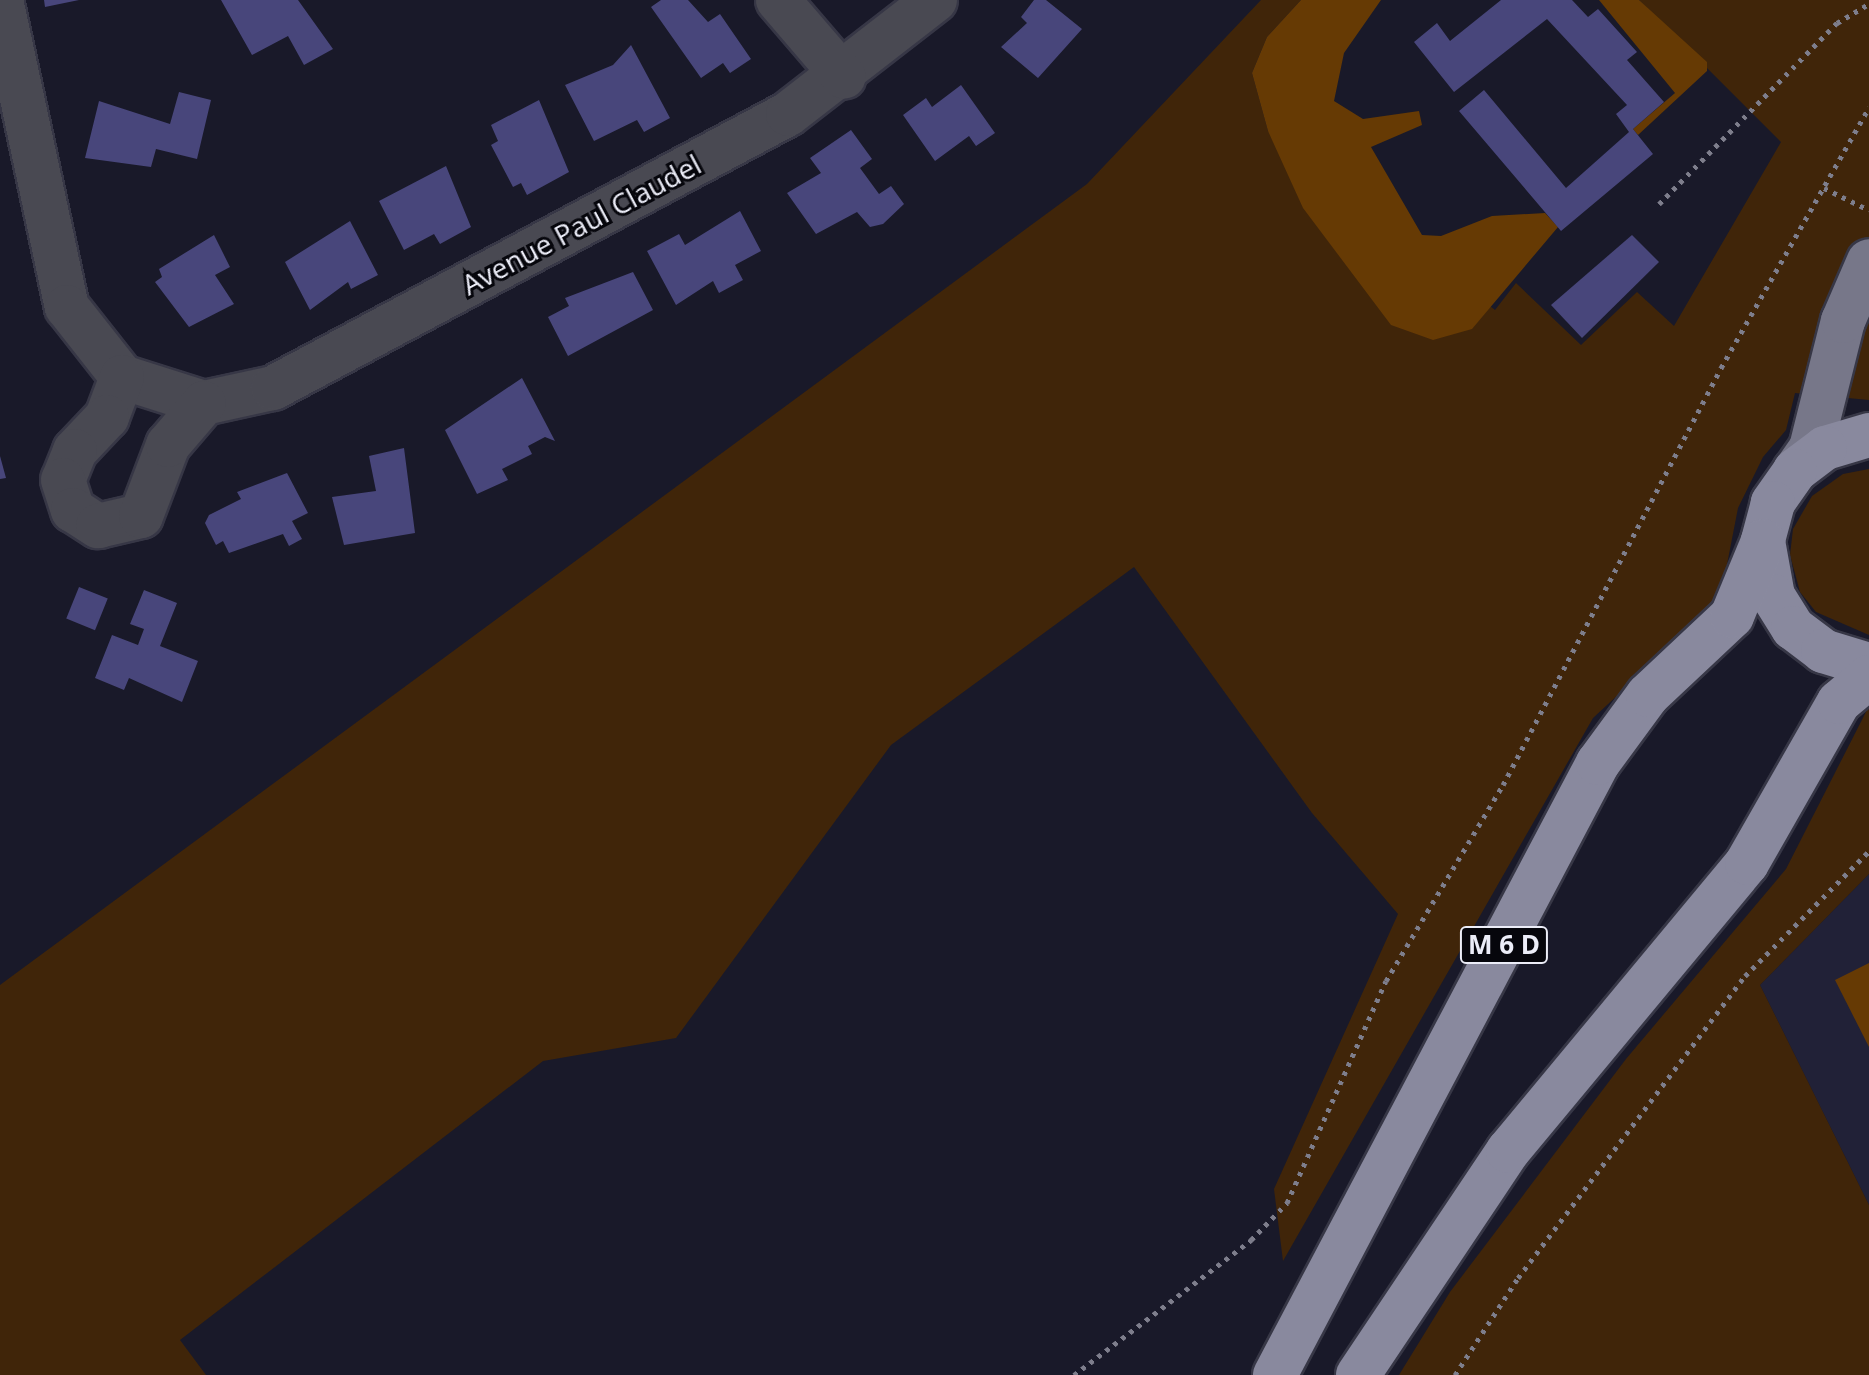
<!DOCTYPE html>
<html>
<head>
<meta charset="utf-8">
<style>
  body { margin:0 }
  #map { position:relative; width:1869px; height:1375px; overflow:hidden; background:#191929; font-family:"Open Sans",sans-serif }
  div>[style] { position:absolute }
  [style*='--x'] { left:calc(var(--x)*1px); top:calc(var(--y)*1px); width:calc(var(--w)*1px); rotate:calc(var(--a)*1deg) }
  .built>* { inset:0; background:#212137 }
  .green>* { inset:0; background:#402509 }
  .water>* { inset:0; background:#663a04 }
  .building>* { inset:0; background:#48467b; transform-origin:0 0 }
  .path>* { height:5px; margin-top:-2.5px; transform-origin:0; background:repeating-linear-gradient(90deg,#7e7e8c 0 4px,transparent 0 10px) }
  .roads { filter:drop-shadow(2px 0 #373746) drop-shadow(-2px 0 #373746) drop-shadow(0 2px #373746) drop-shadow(0 -2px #373746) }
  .minor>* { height:44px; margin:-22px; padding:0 22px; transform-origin:22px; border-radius:22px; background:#494952 }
  .major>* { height:44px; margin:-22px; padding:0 22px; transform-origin:22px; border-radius:22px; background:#777789 }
  .highway>* { height:44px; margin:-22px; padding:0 22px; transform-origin:22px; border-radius:22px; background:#89899e }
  span { translate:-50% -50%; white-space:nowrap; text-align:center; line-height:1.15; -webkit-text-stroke:6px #06060c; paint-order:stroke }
  .shield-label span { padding:2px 6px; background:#06060c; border:2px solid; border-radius:6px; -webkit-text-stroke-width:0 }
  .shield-label { font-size:26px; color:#ecedf8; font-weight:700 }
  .street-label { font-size:28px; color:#ecedf8 }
</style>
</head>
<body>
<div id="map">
  <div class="built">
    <div style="clip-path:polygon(1869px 874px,1869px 1205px,1760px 985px)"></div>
  </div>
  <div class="green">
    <div style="clip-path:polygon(1261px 0,1301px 0,1267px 37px,1252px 73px,1268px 131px,1495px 310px,1516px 283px,1581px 345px,1637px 292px,1674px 326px,1781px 142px,1639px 0,1869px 0,1869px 400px,1795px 393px,1786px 430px,1763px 457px,1738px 508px,1723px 585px,1700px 619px,1593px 718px,1283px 1261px,1274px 1189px,1398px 914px,1312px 813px,1134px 567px,891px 745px,676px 1038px,543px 1061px,180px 1340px,206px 1375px,0 1375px,0 985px,1087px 184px)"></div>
    <div style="clip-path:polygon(1869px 469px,1869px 635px,1816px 612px,1800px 592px,1790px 555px,1793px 529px,1812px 496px,1843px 474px)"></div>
    <div style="clip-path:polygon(1869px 706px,1869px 874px,1760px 985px,1869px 1205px,1869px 1375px,1399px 1375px,1450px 1292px,1626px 1059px,1786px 869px)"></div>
  </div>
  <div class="water">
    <div style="clip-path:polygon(1301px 0,1381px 0,1344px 53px,1334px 101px,1363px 119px,1419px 111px,1422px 125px,1371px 147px,1422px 235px,1441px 236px,1492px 216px,1545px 213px,1558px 227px,1472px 329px,1433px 340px,1391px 325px,1303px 208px,1268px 131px,1252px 73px,1267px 37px)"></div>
    <div style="clip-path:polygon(1599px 0,1639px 0,1707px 62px,1707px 71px,1638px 135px,1633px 129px,1675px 93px)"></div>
    <div style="clip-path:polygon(1869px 963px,1869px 1047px,1835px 980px)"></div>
  </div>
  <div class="building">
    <div style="clip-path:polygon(44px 0,79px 0,45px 7px)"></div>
    <div style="clip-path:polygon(221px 0,298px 0,333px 49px,304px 65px,288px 36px,252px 55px)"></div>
    <div style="clip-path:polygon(661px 0,688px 0,708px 22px,720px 14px,751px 59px,730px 73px,723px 63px,701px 78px,651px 7px)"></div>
    <div style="clip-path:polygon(1034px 0,1046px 0,1082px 29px,1038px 78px,1001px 47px,1027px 23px,1021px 17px)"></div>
    <div style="clip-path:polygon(1501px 0,1572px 0,1588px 17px,1598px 9px,1637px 52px,1627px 60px,1664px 102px,1633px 129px,1653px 154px,1561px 231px,1459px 111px,1484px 90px,1566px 188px,1629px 132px,1616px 114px,1627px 105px,1547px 19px,1454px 92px,1414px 42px,1437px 23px,1450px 41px)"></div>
    <div style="clip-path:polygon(631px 45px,670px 118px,644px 132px,637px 120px,594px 141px,565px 85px,613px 65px)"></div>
    <div style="clip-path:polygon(961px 85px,995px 133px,976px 146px,969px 136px,935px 161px,903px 115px,926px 98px,932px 107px)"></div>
    <div style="clip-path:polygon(179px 92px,211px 100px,197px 159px,156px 149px,151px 167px,85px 158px,99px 101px,170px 124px)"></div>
    <div style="clip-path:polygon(539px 100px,569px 172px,527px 195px,521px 183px,513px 187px,491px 145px,498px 141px,491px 125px)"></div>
    <div style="clip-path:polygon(851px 130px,872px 159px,860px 168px,879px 194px,891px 186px,904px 204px,883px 224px,870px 227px,857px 212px,816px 234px,787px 193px,821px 173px,810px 158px)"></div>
    <div style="clip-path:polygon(446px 166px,471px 227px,440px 244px,434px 234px,404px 250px,379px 201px)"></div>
    <div style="clip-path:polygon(740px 211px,761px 251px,735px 265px,743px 280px,719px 293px,713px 281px,676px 305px,647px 251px,679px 234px,685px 245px)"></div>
    <div style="clip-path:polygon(350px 221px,378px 275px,351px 289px,348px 282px,310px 310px,285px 262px)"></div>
    <div style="clip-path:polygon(214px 235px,230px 267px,215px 275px,234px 304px,189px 327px,155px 282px,162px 277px,159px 269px)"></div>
    <div style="clip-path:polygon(1632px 235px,1659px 262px,1582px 338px,1551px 305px)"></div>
    <div style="clip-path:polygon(633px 272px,653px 310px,568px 356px,548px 317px,569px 306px,565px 298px)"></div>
    <div style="clip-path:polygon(522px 378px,555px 441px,545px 437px,528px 446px,532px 454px,502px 469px,508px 480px,477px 494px,445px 430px)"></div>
    <div style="clip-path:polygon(404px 448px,415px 533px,344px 545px,332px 497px,376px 491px,369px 456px)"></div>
    <div style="clip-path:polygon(0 456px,6px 478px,0 479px)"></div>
    <div style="clip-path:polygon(287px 473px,308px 513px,292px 521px,302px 539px,289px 546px,283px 534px,229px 553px,223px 541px,216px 545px,205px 523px,209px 515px,241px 499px,237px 492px)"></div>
    <div style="left:79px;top:587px;width:31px;height:34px;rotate:22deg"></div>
    <div style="clip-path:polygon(144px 590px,177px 603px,160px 646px,198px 661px,182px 702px,129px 678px,124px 690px,95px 678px,112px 635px,138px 645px,144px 629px,130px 624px)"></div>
  </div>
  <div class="path">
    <div style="--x:1824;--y:188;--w:50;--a:26.1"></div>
    <div style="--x:1659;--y:204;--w:254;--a:-45.5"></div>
    <div style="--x:1837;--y:23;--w:37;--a:-31"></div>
    <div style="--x:1074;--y:1375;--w:223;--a:-37.3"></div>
    <div style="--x:1251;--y:1240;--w:52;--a:-45.8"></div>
    <div style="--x:1287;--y:1203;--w:243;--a:-66"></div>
    <div style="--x:1386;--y:981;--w:228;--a:-59.2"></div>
    <div style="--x:1503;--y:785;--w:471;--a:-62.4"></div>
    <div style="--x:1721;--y:368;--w:300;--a:-60.4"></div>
    <div style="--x:1455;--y:1375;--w:116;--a:-57"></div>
    <div style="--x:1518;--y:1278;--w:378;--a:-53.1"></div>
    <div style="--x:1745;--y:976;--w:176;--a:-45.2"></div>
  </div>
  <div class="roads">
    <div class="minor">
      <div style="--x:1;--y:0;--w:314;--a:77.9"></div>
      <div style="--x:67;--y:307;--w:89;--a:51.8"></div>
      <div style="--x:122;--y:377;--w:86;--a:17.6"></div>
      <div style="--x:204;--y:403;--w:71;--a:-12.3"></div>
      <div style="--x:273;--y:388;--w:583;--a:-28.01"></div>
      <div style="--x:788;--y:114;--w:186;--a:-37.8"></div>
      <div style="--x:778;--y:0;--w:101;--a:49.4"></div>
      <div style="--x:122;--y:377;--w:43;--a:110.6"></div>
      <div style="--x:107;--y:417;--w:47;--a:133.3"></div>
      <div style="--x:75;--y:451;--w:31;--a:112"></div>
      <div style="--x:63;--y:480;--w:32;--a:72"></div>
      <div style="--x:73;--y:510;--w:30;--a:33"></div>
      <div style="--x:98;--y:526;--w:44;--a:-13.1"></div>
      <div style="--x:141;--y:516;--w:76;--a:-69.2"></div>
      <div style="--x:168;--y:445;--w:55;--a:-49.4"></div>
    </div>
    <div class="major">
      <div style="--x:1795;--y:471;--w:28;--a:-55"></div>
      <div style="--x:1811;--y:448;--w:131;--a:-75.9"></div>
      <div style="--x:1843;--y:321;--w:65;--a:-66.6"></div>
    </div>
    <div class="highway">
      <div style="--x:1869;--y:435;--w:46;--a:163.5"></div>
      <div style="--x:1825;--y:448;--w:38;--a:143"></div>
      <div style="--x:1795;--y:471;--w:39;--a:125"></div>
      <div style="--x:1773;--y:503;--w:39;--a:105"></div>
      <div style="--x:1763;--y:541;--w:56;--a:79.7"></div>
      <div style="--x:1773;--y:596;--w:38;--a:58"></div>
      <div style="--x:1793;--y:628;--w:38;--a:37"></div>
      <div style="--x:1823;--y:651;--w:48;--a:16.9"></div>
      <div style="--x:1275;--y:1375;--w:692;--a:-62.18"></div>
      <div style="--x:1598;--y:763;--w:84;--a:-53.7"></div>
      <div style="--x:1648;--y:695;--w:115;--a:-43.2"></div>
      <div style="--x:1732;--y:616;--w:81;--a:-67.5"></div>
      <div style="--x:1358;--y:1375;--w:270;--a:-56.2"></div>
      <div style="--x:1508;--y:1151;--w:374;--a:-50.3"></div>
      <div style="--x:1747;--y:863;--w:185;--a:-60.3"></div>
      <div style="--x:1839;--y:702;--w:39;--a:-40"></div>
    </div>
  </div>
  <div class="shield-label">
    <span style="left:1504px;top:945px">M 6 D</span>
  </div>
  <div class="street-label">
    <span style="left:581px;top:224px;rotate:-28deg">Avenue Paul Claudel</span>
  </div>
</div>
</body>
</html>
